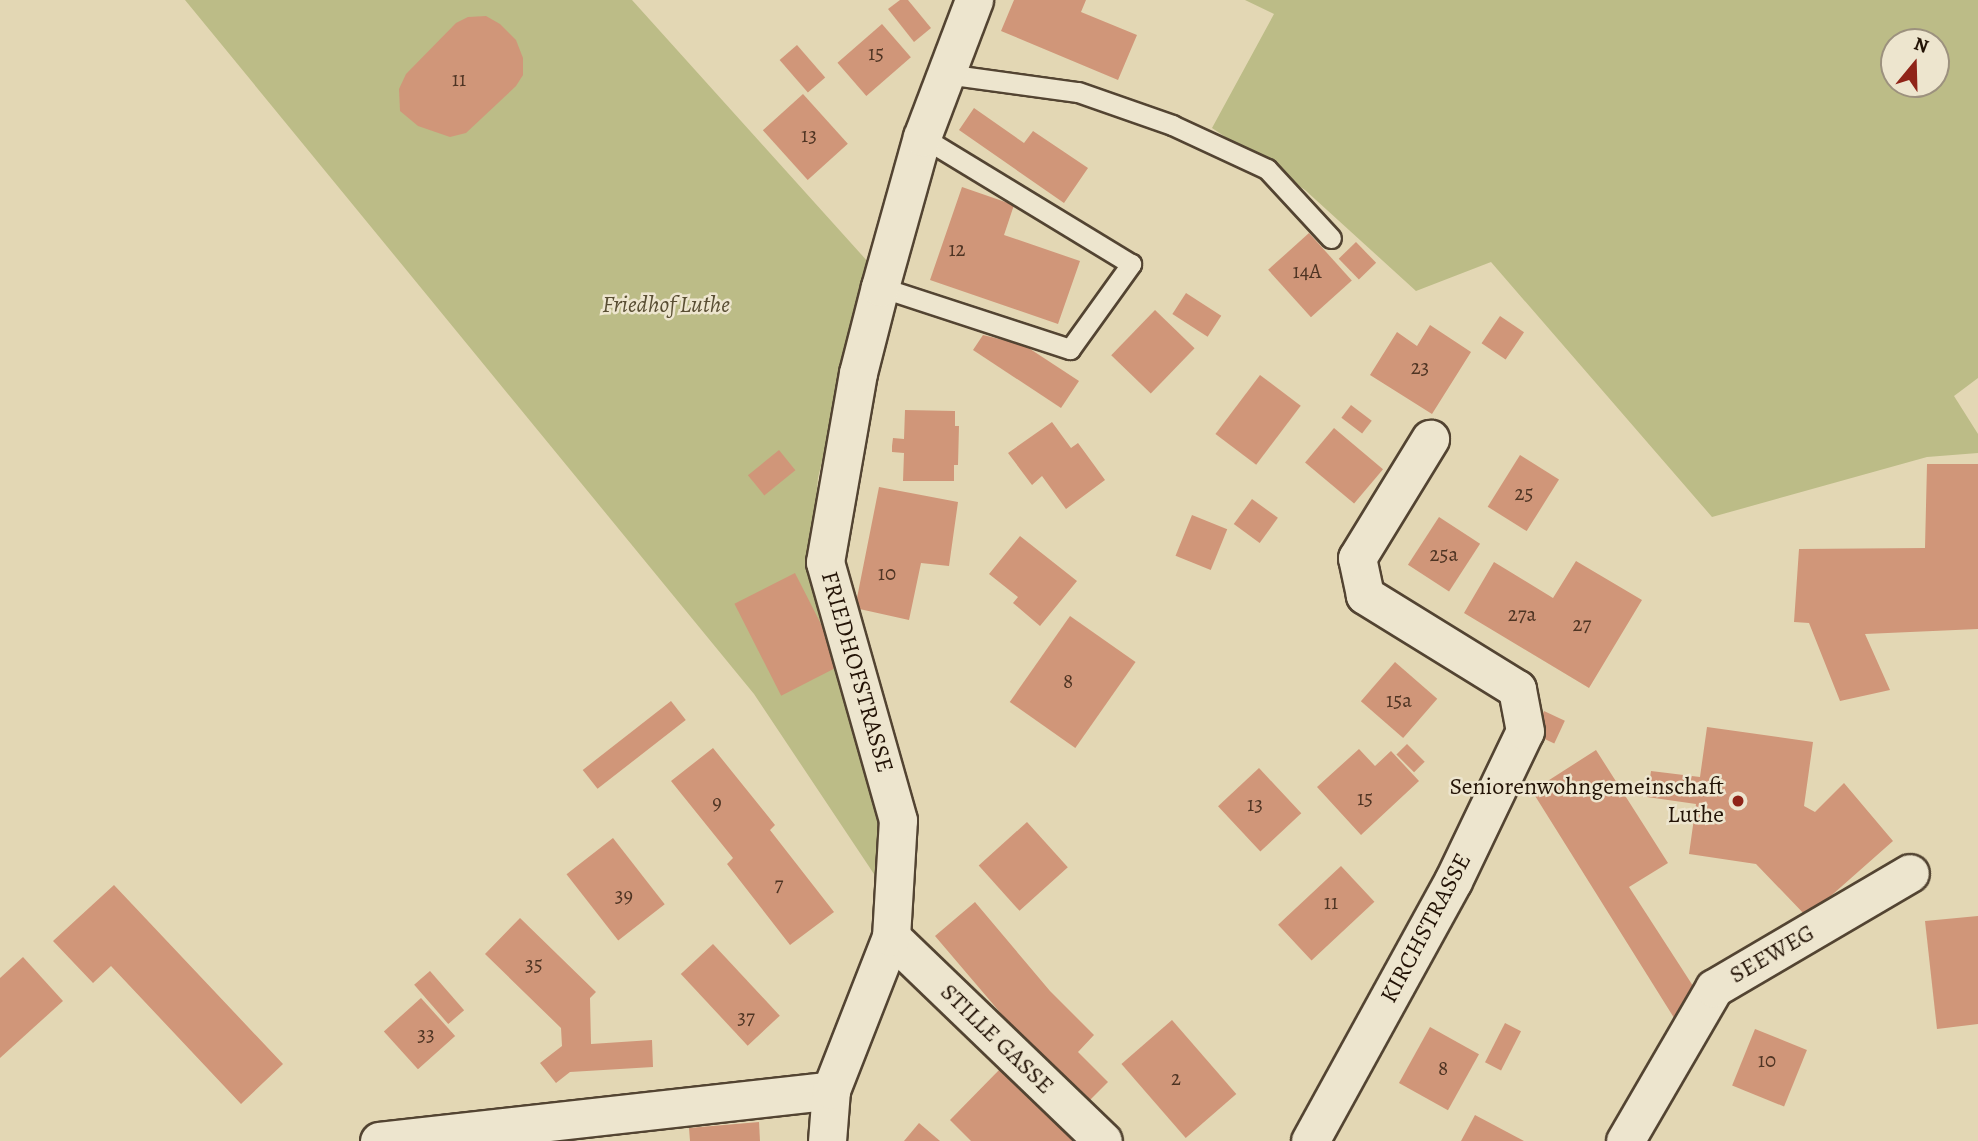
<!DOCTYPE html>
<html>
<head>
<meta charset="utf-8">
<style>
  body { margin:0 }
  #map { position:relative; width:1978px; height:1141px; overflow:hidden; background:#e3d7b4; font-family:Alegreya,serif }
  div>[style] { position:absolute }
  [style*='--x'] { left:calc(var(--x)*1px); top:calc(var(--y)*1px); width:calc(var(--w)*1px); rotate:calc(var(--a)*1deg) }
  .green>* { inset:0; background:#bcbc87 }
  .building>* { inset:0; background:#d09679; transform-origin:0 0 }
  .roads { filter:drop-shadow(2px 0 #534432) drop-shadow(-2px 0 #534432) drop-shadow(0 2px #534432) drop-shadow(0 -2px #534432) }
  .lane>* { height:19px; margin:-9.5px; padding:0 9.5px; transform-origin:9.5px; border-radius:9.5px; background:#ede5ce }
  .street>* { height:37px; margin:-18.5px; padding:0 18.5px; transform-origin:18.5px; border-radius:18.5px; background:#ede5ce }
  .dots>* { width:19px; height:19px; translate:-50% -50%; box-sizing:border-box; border:4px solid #ede5ce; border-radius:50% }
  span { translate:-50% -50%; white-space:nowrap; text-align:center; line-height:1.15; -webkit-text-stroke:5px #ede5ce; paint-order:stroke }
  .number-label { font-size:21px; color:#4e3423 }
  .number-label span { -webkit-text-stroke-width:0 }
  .park-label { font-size:24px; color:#594e33; font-style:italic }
  .street-label { font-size:24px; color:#231306 }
  .poi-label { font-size:24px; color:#231306 }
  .right { translate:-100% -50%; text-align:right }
  .north { position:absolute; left:1880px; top:28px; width:70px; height:70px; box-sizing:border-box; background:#ede5ce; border:2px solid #9c917e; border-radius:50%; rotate:19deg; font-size:19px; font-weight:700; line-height:28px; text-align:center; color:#231306 }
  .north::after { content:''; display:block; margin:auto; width:24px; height:32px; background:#8f2418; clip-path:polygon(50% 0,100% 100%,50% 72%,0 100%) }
</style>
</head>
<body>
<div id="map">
  <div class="green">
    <div style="clip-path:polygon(185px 0,632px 0,869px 263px,818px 478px,809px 573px,883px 836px,880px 883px,754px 694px)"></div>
    <div style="clip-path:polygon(evenodd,1245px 0,1978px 0,1978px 378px,1954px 396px,1978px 434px,1978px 453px,1927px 457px,1712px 517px,1491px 262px,1416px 291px,1305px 190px,1212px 128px,1274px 14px,1245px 0,1894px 42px,1936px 42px,1936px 84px,1894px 84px,1894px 42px)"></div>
  </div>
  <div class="building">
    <div style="clip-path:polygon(900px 0,908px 0,931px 28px,914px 42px,888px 9px)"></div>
    <div style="clip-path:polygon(1014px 0,1086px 0,1081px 12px,1137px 35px,1118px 80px,1001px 31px)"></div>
    <div style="clip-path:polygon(486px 16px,500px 24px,516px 40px,523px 58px,523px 75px,516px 86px,466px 133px,450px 137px,418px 126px,400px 111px,399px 89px,406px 74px,456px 23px,468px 17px)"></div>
    <div style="left:882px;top:24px;width:44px;height:59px;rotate:49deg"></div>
    <div style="left:797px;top:45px;width:43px;height:23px;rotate:49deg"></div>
    <div style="left:803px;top:94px;width:67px;height:54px;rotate:48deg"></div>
    <div style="clip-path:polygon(974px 108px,1024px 143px,1033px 131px,1088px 168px,1064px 203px,959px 130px)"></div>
    <div style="clip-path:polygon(962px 187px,1014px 205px,1004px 235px,1080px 261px,1058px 324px,930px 280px)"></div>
    <div style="left:1309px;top:233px;width:64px;height:55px;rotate:48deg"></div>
    <div style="left:1356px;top:242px;width:29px;height:24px;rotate:46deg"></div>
    <div style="left:1186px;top:293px;width:42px;height:25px;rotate:33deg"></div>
    <div style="left:1155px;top:310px;width:55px;height:63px;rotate:44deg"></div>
    <div style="left:1500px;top:316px;width:29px;height:33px;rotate:34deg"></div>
    <div style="clip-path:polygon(1430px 325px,1471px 352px,1432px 414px,1370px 375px,1397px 332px,1417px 346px)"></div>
    <div style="clip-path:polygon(983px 335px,1024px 345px,1079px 381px,1061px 408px,973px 350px)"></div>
    <div style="left:1260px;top:375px;width:51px;height:74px;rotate:37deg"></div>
    <div style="left:1351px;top:405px;width:26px;height:16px;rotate:37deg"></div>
    <div style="clip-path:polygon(905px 410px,955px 411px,955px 426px,959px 426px,958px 465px,954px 465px,954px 481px,903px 481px,904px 453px,892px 452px,892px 446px,893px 438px,904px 439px)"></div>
    <div style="clip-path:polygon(1052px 422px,1071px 448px,1078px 443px,1105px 480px,1066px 509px,1042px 476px,1032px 485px,1008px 453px)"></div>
    <div style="left:1334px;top:428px;width:64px;height:45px;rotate:40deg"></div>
    <div style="left:779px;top:450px;width:26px;height:40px;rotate:51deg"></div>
    <div style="left:1520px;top:455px;width:46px;height:61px;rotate:32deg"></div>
    <div style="clip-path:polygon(1927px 464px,1978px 464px,1978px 629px,1865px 634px,1890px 690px,1840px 701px,1809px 623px,1794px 622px,1799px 549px,1925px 548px)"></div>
    <div style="clip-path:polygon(879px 487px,958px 502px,949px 566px,921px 563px,909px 620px,855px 608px)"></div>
    <div style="left:1252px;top:499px;width:32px;height:31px;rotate:36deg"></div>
    <div style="left:1192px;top:515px;width:38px;height:44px;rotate:22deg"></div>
    <div style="left:1439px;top:517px;width:49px;height:57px;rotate:33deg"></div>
    <div style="clip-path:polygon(1020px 536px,1077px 581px,1040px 626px,1013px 603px,1018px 597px,989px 574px)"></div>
    <div style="clip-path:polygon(1576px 561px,1642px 600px,1589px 688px,1464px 613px,1494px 562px,1553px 598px)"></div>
    <div style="left:795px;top:573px;width:103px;height:68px;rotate:63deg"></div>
    <div style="left:1070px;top:616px;width:80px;height:105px;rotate:35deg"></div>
    <div style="left:1395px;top:662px;width:56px;height:52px;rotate:41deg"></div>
    <div style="left:671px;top:701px;width:24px;height:112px;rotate:52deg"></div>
    <div style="left:1544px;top:711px;width:23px;height:25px;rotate:25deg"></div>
    <div style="clip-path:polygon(1707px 727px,1813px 742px,1804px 806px,1815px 812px,1844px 783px,1893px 841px,1807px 917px,1756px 864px,1689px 854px,1696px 804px,1647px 797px,1651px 771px,1700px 777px)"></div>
    <div style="left:1407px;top:744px;width:25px;height:15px;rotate:45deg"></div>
    <div style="clip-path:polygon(713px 748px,775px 825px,770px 830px,834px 912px,790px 945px,727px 864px,733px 858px,671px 781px)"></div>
    <div style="clip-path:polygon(1359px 749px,1375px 766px,1391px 751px,1419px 781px,1361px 835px,1317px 787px)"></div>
    <div style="clip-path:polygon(1596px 750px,1668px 863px,1629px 887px,1695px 989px,1676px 1021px,1532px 791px)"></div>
    <div style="left:1259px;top:768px;width:62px;height:56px;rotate:47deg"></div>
    <div style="left:1027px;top:822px;width:61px;height:65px;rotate:48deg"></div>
    <div style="left:613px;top:838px;width:84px;height:59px;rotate:52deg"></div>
    <div style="left:1341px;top:866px;width:49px;height:86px;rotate:47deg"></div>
    <div style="clip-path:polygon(114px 885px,283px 1064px,241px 1104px,111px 966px,93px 983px,53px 941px)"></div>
    <div style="clip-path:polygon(975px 902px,1050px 991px,1094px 1035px,1078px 1052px,1108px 1082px,1087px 1103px,1010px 1024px,935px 936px)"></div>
    <div style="clip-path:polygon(1978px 916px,1978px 1024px,1937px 1029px,1925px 921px)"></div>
    <div style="clip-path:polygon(520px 918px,596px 992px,590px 998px,591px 1044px,652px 1040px,653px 1067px,570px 1072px,556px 1083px,540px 1063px,562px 1046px,561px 1028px,485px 954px)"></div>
    <div style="left:713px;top:944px;width:98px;height:44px;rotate:47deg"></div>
    <div style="clip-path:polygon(23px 957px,63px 1001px,0 1058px,0 978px)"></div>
    <div style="left:430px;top:971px;width:52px;height:21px;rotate:49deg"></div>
    <div style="left:421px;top:998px;width:51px;height:50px;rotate:48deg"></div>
    <div style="left:1172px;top:1020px;width:98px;height:67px;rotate:49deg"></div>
    <div style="left:1505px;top:1023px;width:18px;height:44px;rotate:27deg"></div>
    <div style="left:1430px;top:1027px;width:56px;height:64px;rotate:29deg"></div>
    <div style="left:1755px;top:1029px;width:56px;height:61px;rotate:22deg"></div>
    <div style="clip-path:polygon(1001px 1068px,1077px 1141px,971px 1141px,950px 1120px)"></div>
    <div style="clip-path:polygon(1475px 1115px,1524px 1141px,1461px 1141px)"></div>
    <div style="clip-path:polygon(759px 1122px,760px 1141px,690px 1141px,689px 1128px)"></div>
    <div style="clip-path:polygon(919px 1123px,940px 1141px,904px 1141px)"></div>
  </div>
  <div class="roads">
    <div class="lane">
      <div style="--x:946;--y:74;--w:133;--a:7.8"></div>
      <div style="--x:1078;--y:92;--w:100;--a:19.3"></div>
      <div style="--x:1172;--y:125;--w:105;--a:24.9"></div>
      <div style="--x:1267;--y:169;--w:94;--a:47.2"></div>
      <div style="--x:880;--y:287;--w:200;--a:18.1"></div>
      <div style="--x:1070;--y:349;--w:105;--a:-54.3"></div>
      <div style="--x:1131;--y:264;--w:245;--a:-148.7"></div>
    </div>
    <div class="street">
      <div style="--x:891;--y:937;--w:294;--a:43.9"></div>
      <div style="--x:379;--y:1141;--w:455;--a:-6.4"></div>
      <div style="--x:827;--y:1141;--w:51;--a:-85.5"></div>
      <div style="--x:831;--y:1090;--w:164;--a:-68.6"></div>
      <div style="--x:891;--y:937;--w:117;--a:-86.6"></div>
      <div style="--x:898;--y:820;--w:268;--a:-105.8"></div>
      <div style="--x:825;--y:562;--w:192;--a:-80.1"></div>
      <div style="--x:858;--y:373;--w:89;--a:-75.7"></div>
      <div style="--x:880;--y:287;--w:156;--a:-74.4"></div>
      <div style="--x:922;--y:137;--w:147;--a:-69.2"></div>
      <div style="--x:1310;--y:1141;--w:297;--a:-61.2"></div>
      <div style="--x:1453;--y:881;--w:166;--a:-64.4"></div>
      <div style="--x:1525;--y:731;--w:43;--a:-100.8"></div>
      <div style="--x:1517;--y:689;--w:179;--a:-148.3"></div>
      <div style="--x:1365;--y:595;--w:38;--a:-102"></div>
      <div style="--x:1357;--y:558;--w:140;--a:-58.5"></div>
      <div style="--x:1625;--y:1141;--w:177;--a:-59.8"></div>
      <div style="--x:1714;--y:988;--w:227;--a:-30.4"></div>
    </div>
  </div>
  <div class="dots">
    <div style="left:1738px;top:801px;background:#8f2418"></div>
  </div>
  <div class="number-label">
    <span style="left:876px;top:53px">15</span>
    <span style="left:459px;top:79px">11</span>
    <span style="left:809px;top:135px">13</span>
    <span style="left:957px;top:249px">12</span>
    <span style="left:1307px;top:271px">14A</span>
    <span style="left:1420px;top:367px">23</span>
    <span style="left:1524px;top:493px">25</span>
    <span style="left:1444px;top:554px">25a</span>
    <span style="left:887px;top:573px">10</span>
    <span style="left:1522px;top:614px">27a</span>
    <span style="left:1582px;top:624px">27</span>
    <span style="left:1068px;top:681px">8</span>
    <span style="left:1399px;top:700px">15a</span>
    <span style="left:1365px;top:798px">15</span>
    <span style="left:717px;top:802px">9</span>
    <span style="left:1255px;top:804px">13</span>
    <span style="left:779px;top:884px">7</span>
    <span style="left:624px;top:895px">39</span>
    <span style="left:1331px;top:902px">11</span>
    <span style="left:534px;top:964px">35</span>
    <span style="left:746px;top:1017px">37</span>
    <span style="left:426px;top:1034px">33</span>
    <span style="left:1767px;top:1060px">10</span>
    <span style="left:1443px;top:1068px">8</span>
    <span style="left:1176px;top:1078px">2</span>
  </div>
  <div class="park-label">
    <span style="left:666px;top:305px">Friedhof Luthe</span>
  </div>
  <div class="street-label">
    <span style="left:857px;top:672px;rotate:74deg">FRIEDHOFSTRASSE</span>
    <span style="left:1426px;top:928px;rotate:-62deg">KIRCHSTRASSE</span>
    <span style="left:1772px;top:954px;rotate:-30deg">SEEWEG</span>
    <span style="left:997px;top:1039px;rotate:44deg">STILLE GASSE</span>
  </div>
  <div class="poi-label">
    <span class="right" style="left:1724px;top:801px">Seniorenwohngemeinschaft<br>Luthe</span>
  </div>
  <div class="north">N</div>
</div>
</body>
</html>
